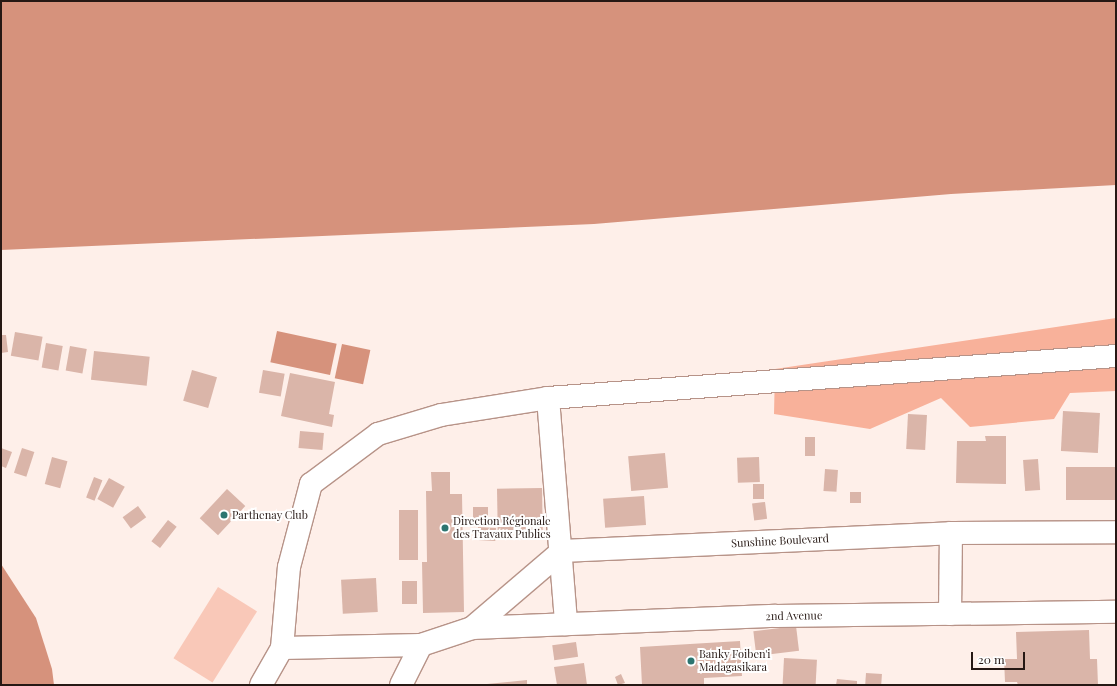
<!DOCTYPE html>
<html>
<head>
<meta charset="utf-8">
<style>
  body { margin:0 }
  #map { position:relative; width:1117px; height:686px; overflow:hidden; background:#feefe9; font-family:"Playfair Display",serif }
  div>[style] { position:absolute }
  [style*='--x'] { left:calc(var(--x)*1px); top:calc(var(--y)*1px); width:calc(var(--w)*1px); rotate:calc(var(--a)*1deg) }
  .green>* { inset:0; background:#f9c8b8; transform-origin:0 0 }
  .forest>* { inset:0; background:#f8b19a }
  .water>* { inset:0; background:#d6927c; transform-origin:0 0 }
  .building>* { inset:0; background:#dab5a9; transform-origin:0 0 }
  .roads { filter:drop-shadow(1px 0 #b79388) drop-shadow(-1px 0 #b79388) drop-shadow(0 1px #b79388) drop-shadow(0 -1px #b79388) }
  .minor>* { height:22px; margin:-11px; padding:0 11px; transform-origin:11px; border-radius:11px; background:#fff }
  .dots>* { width:11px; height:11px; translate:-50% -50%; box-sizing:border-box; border:2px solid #fff; border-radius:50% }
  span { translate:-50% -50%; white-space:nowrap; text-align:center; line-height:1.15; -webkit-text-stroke:4px #fff; paint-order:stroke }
  .poi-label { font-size:11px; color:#261814 }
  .left { translate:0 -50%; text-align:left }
  .street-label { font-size:11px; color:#261814 }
  .frame { position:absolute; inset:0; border:2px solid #261814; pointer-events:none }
  .scale { position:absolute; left:971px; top:652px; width:54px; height:18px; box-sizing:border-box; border:2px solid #261814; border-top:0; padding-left:5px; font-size:12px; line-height:14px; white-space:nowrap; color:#261814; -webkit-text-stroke:3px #fff; paint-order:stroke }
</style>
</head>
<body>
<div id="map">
  <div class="green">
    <div style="left:218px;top:587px;width:46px;height:84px;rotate:32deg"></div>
  </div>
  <div class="forest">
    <div style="clip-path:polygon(1116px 318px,1116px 391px,1070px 393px,1054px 419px,970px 427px,941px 398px,870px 429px,774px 414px,775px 369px)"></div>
  </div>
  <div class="water">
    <div style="clip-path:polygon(1px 1px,1116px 1px,1116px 185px,951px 194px,594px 224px,1px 250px)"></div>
    <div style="left:277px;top:331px;width:61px;height:32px;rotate:12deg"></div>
    <div style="left:342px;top:344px;width:29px;height:35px;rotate:12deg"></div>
    <div style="clip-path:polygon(1px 564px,36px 618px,52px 669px,54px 685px,1px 685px)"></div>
  </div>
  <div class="building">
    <div style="left:15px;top:332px;width:28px;height:24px;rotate:10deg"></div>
    <div style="clip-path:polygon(1px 335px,6px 335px,8px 352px,1px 353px)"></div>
    <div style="left:46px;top:343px;width:17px;height:25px;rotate:10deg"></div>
    <div style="left:70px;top:346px;width:17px;height:25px;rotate:10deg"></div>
    <div style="left:94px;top:351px;width:56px;height:29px;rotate:6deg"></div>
    <div style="left:192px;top:370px;width:26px;height:32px;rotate:16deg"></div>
    <div style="left:263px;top:370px;width:22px;height:23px;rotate:10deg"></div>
    <div style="clip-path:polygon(290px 373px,335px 382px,329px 414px,334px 415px,332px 427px,281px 416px)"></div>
    <div style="left:1063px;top:411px;width:37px;height:40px;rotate:3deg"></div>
    <div style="left:908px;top:414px;width:19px;height:35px;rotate:3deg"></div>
    <div style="left:300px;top:431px;width:24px;height:17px;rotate:5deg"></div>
    <div style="clip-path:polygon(985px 436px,1006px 436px,1006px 484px,956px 483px,957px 441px,986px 441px)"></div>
    <div style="left:805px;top:437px;width:10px;height:19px"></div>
    <div style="clip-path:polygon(1px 448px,12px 452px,6px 468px,1px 466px)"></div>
    <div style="left:22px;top:448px;width:13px;height:26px;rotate:18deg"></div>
    <div style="left:665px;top:453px;width:35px;height:37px;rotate:85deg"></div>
    <div style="left:52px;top:457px;width:16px;height:28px;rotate:15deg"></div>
    <div style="left:759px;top:457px;width:25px;height:22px;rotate:88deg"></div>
    <div style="left:1038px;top:459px;width:31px;height:15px;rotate:86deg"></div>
    <div style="left:1116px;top:467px;width:33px;height:50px;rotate:90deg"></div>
    <div style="left:825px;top:469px;width:13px;height:22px;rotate:4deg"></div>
    <div style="clip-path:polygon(431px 472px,450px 472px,450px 494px,462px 494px,464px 612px,423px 613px,422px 562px,427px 562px,426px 491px,432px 491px)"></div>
    <div style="left:94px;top:477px;width:9px;height:22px;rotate:21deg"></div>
    <div style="left:109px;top:478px;width:18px;height:24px;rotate:29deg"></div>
    <div style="left:764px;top:484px;width:15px;height:11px;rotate:90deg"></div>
    <div style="left:542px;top:488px;width:42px;height:45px;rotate:89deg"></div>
    <div style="left:227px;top:489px;width:25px;height:40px;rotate:43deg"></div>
    <div style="left:850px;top:492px;width:11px;height:11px"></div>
    <div style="left:644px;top:496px;width:29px;height:41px;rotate:86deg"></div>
    <div style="left:765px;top:502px;width:17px;height:13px;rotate:83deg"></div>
    <div style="left:138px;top:506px;width:14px;height:19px;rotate:54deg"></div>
    <div style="left:473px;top:507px;width:15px;height:14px"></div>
    <div style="left:418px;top:510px;width:50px;height:19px;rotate:90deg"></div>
    <div style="left:168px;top:520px;width:11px;height:27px;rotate:38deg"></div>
    <div style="left:478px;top:527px;width:18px;height:13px;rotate:3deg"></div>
    <div style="left:376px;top:578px;width:34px;height:35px;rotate:87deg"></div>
    <div style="left:402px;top:581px;width:15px;height:23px"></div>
    <div style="left:796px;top:626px;width:25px;height:43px;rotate:83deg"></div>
    <div style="clip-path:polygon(1089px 630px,1090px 659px,1097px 659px,1098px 685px,1018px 685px,1017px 682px,1005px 682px,1004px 659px,1017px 659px,1016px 632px)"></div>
    <div style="clip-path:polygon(740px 641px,742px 676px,704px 678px,704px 685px,642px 685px,640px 647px)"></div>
    <div style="left:576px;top:642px;width:15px;height:24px;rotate:82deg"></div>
    <div style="left:784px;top:658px;width:33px;height:27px;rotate:3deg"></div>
    <div style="clip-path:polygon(584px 663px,587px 685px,557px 685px,554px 667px)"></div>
    <div style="left:866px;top:673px;width:16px;height:12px;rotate:4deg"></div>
    <div style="clip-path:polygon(621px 674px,625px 683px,618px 685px,615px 677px)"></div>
    <div style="clip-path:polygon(837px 679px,857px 681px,857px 685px,836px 685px)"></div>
    <div style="clip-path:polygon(527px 680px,527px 685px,487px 685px,487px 684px)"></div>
  </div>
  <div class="roads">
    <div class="minor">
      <div style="--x:548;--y:398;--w:570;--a:-4.23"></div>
      <div style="--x:950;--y:614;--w:81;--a:-89.3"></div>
      <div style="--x:472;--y:628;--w:118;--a:-40.5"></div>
      <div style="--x:562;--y:551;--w:389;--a:-2.6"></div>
      <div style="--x:951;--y:533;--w:165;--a:-0.3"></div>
      <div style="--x:282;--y:648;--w:81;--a:-85.1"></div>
      <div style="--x:289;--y:567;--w:86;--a:-75.2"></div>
      <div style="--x:311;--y:484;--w:84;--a:-36.7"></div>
      <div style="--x:378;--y:434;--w:66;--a:-16.8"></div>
      <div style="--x:441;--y:415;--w:108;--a:-9"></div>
      <div style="--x:548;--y:398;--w:227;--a:85.4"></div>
      <div style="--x:261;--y:685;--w:43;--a:-60.4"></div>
      <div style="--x:282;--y:648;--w:139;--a:-1.2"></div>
      <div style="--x:401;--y:685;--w:45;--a:-63.4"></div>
      <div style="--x:421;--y:645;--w:54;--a:-18.4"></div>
      <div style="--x:472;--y:628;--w:304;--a:-2.3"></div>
      <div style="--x:776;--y:616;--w:340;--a:-0.7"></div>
    </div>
  </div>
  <div class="dots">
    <div style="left:224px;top:515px;background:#2c7570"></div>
    <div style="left:445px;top:528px;background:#2c7570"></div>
    <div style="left:691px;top:661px;background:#2c7570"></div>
  </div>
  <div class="poi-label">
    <span class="left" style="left:232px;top:515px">Parthenay Club</span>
    <span class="left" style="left:453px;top:528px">Direction Régionale<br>des Travaux Publics</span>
    <span class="left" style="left:699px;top:661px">Banky Foiben'i<br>Madagasikara</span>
  </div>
  <div class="street-label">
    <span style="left:780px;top:541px;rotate:-3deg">Sunshine Boulevard</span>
    <span style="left:794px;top:616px;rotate:-1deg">2nd Avenue</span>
  </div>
  <div class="frame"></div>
  <div class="scale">20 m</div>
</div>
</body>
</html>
